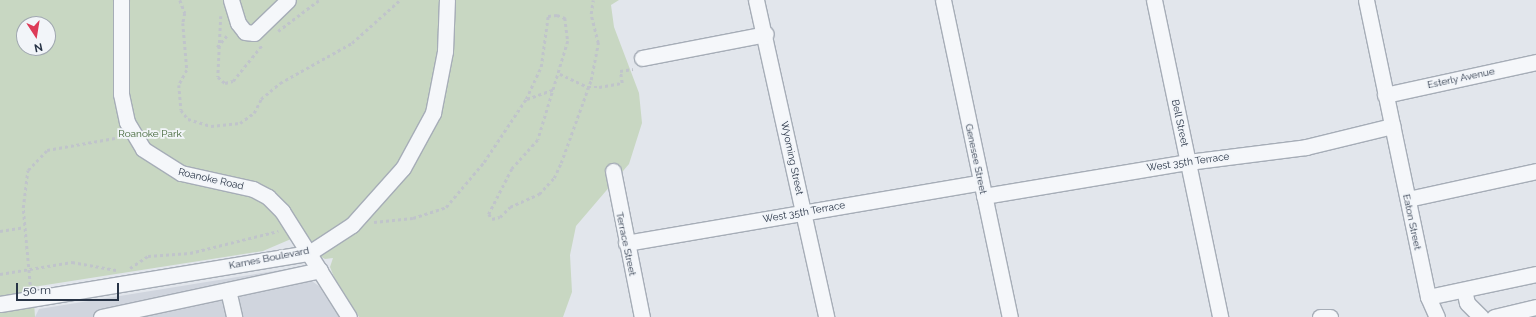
<!DOCTYPE html>
<html>
<head>
<meta charset="utf-8">
<style>
  body { margin:0 }
  #map { position:relative; width:1536px; height:317px; overflow:hidden; background:#e2e6ec; font-family:Raleway,sans-serif }
  div>[style] { position:absolute }
  [style*='--x'] { left:calc(var(--x)*1px); top:calc(var(--y)*1px); width:calc(var(--w)*1px); rotate:calc(var(--a)*1deg) }
  .built>* { inset:0; background:#d0d5de }
  .green>* { inset:0; background:#c8d7c2 }
  .path>* { height:2.5px; margin-top:-1.25px; transform-origin:0; background:repeating-linear-gradient(90deg,#c0c4cb 0 3px,transparent 0 6px) }
  .roads { filter:drop-shadow(1px 0 #a6adb7) drop-shadow(-1px 0 #a6adb7) drop-shadow(0 1px #a6adb7) drop-shadow(0 -1px #a6adb7) }
  .minor>* { height:15px; margin:-7.5px; padding:0 7.5px; transform-origin:7.5px; border-radius:7.5px; background:#f5f7fa }
  span { translate:-50% -50%; white-space:nowrap; text-align:center; line-height:1.15; -webkit-text-stroke:3.5px #f2f5f9; paint-order:stroke }
  .street-label { font-size:10px; color:#283446 }
  .park-label { font-size:10px; color:#3e6334 }
  .north { position:absolute; left:16px; top:16px; width:40px; height:40px; box-sizing:border-box; background:#f2f5f9; border:1px solid #a1a8b1; border-radius:50%; rotate:168deg; font-size:11px; font-weight:700; line-height:16px; text-align:center; color:#283446 }
  .north::after { content:''; display:block; margin:auto; width:14px; height:18px; background:#dd3b58; clip-path:polygon(50% 0,100% 100%,50% 72%,0 100%) }
  .scale { position:absolute; left:16px; top:283px; width:103px; height:18px; box-sizing:border-box; border:2px solid #283446; border-top:0; padding-left:5px; font-size:12px; line-height:14px; white-space:nowrap; color:#283446; -webkit-text-stroke:3px #f2f5f9; paint-order:stroke }
</style>
</head>
<body>
<div id="map">
  <div class="built">
    <div style="clip-path:polygon(293px 268px,319px 286px,339px 317px,35px 317px,39px 309px)"></div>
  </div>
  <div class="green">
    <div style="clip-path:polygon(evenodd,0 0,619px 0,611px 5px,614px 27px,639px 93px,642px 123px,629px 164px,576px 226px,570px 255px,572px 292px,563px 317px,359px 317px,334px 277px,330px 267px,333px 258px,325px 259px,291px 239px,263px 251px,33px 287px,35px 317px,0 317px,0 0,24px 24px,48px 24px,48px 48px,24px 48px,24px 24px)"></div>
  </div>
  <div class="path">
    <div style="--x:180;--y:0;--w:14;--a:69"></div>
    <div style="--x:185;--y:13;--w:10;--a:101"></div>
    <div style="--x:183;--y:23;--w:47;--a:85.1"></div>
    <div style="--x:187;--y:70;--w:17;--a:118"></div>
    <div style="--x:179;--y:85;--w:25;--a:85"></div>
    <div style="--x:181;--y:110;--w:11;--a:52"></div>
    <div style="--x:188;--y:119;--w:24;--a:17"></div>
    <div style="--x:211;--y:126;--w:29;--a:-6"></div>
    <div style="--x:240;--y:123;--w:17;--a:-36"></div>
    <div style="--x:254;--y:113;--w:16;--a:-63"></div>
    <div style="--x:261;--y:99;--w:25;--a:-40"></div>
    <div style="--x:280;--y:83;--w:82;--a:-29.1"></div>
    <div style="--x:352;--y:43;--w:64;--a:-41.9"></div>
    <div style="--x:221;--y:16;--w:61;--a:92.8"></div>
    <div style="--x:218;--y:77;--w:9;--a:41"></div>
    <div style="--x:225;--y:83;--w:8;--a:-14"></div>
    <div style="--x:233;--y:81;--w:46;--a:-51.1"></div>
    <div style="--x:278;--y:31;--w:51;--a:-37.1"></div>
    <div style="--x:217;--y:47;--w:18;--a:-49"></div>
    <div style="--x:560;--y:74;--w:31;--a:25"></div>
    <div style="--x:588;--y:87;--w:11;--a:0"></div>
    <div style="--x:599;--y:87;--w:23;--a:-10"></div>
    <div style="--x:622;--y:83;--w:12;--a:-99"></div>
    <div style="--x:620;--y:71;--w:13;--a:-9"></div>
    <div style="--x:527;--y:99;--w:29;--a:-20"></div>
    <div style="--x:374;--y:222;--w:39;--a:-6"></div>
    <div style="--x:413;--y:218;--w:35;--a:-18"></div>
    <div style="--x:446;--y:207;--w:59;--a:-49.8"></div>
    <div style="--x:484;--y:162;--w:76;--a:-56.3"></div>
    <div style="--x:526;--y:99;--w:35;--a:-65"></div>
    <div style="--x:541;--y:67;--w:51;--a:-82.2"></div>
    <div style="--x:548;--y:16;--w:9;--a:-6"></div>
    <div style="--x:557;--y:15;--w:9;--a:21"></div>
    <div style="--x:565;--y:18;--w:23;--a:83"></div>
    <div style="--x:568;--y:41;--w:103;--a:106.9"></div>
    <div style="--x:538;--y:140;--w:39;--a:132"></div>
    <div style="--x:512;--y:169;--w:51;--a:117.1"></div>
    <div style="--x:489;--y:214;--w:6;--a:59"></div>
    <div style="--x:492;--y:219;--w:8;--a:-14"></div>
    <div style="--x:500;--y:217;--w:14;--a:-45"></div>
    <div style="--x:510;--y:207;--w:32;--a:-24"></div>
    <div style="--x:539;--y:194;--w:22;--a:-47"></div>
    <div style="--x:554;--y:178;--w:17;--a:-65"></div>
    <div style="--x:561;--y:163;--w:88;--a:-70.1"></div>
    <div style="--x:591;--y:80;--w:38;--a:-79"></div>
    <div style="--x:598;--y:43;--w:30;--a:-104"></div>
    <div style="--x:591;--y:14;--w:14;--a:-82"></div>
    <div style="--x:0;--y:231;--w:24;--a:-9"></div>
    <div style="--x:130;--y:268;--w:22;--a:-34"></div>
    <div style="--x:148;--y:256;--w:42;--a:-4.1"></div>
    <div style="--x:190;--y:253;--w:91;--a:-14"></div>
    <div style="--x:0;--y:274;--w:73;--a:-9.5"></div>
    <div style="--x:72;--y:262;--w:45;--a:10.3"></div>
    <div style="--x:30;--y:285;--w:77;--a:-95.2"></div>
    <div style="--x:23;--y:208;--w:38;--a:-83"></div>
    <div style="--x:28;--y:170;--w:28;--a:-46"></div>
    <div style="--x:47;--y:150;--w:69;--a:-10"></div>
  </div>
  <div class="roads">
    <div class="minor">
      <div style="--x:121;--y:0;--w:94;--a:90"></div>
      <div style="--x:121;--y:94;--w:29;--a:78"></div>
      <div style="--x:127;--y:122;--w:31;--a:59"></div>
      <div style="--x:143;--y:149;--w:45;--a:32.3"></div>
      <div style="--x:181;--y:173;--w:74;--a:12.5"></div>
      <div style="--x:253;--y:189;--w:17;--a:28"></div>
      <div style="--x:268;--y:197;--w:20;--a:45"></div>
      <div style="--x:282;--y:211;--w:125;--a:57.7"></div>
      <div style="--x:231;--y:0;--w:24;--a:73"></div>
      <div style="--x:238;--y:23;--w:11;--a:52"></div>
      <div style="--x:245;--y:32;--w:9;--a:6"></div>
      <div style="--x:254;--y:33;--w:47;--a:-44.1"></div>
      <div style="--x:756;--y:0;--w:325;--a:77.5"></div>
      <div style="--x:943;--y:0;--w:324;--a:78.1"></div>
      <div style="--x:1154;--y:0;--w:324;--a:78.2"></div>
      <div style="--x:1366;--y:0;--w:303;--a:78.2"></div>
      <div style="--x:1428;--y:297;--w:22;--a:66"></div>
      <div style="--x:642;--y:58;--w:126;--a:-11"></div>
      <div style="--x:1385;--y:95;--w:155;--a:-12.3"></div>
      <div style="--x:613;--y:171;--w:149;--a:78.8"></div>
      <div style="--x:984;--y:196;--w:207;--a:-9.5"></div>
      <div style="--x:1188;--y:162;--w:119;--a:-7.2"></div>
      <div style="--x:1306;--y:147;--w:89;--a:-13.7"></div>
      <div style="--x:1408;--y:199;--w:131;--a:-12.3"></div>
      <div style="--x:626;--y:243;--w:360;--a:-9.7"></div>
      <div style="--x:228;--y:290;--w:28;--a:77"></div>
      <div style="--x:1464;--y:290;--w:13;--a:77"></div>
      <div style="--x:1467;--y:303;--w:20;--a:45"></div>
      <div style="--x:1428;--y:297;--w:110;--a:-12"></div>
      <div style="--x:0;--y:304;--w:313;--a:-9.4"></div>
      <div style="--x:309;--y:253;--w:51;--a:-33.1"></div>
      <div style="--x:352;--y:225;--w:76;--a:-48.2"></div>
      <div style="--x:403;--y:168;--w:63;--a:-61.4"></div>
      <div style="--x:433;--y:113;--w:63;--a:-79"></div>
      <div style="--x:445;--y:51;--w:51;--a:-87.8"></div>
      <div style="--x:101;--y:317;--w:224;--a:-12.1"></div>
      <div style="--x:1320;--y:317;--w:10;--a:0"></div>
      <div style="--x:1494;--y:317;--w:43;--a:-13.4"></div>
    </div>
  </div>
  <div class="street-label">
    <span style="left:1461px;top:78px;rotate:-12deg">Esterly Avenue</span>
    <span style="left:1180px;top:123px;rotate:78deg">Bell Street</span>
    <span style="left:792px;top:158px;rotate:78deg">Wyoming Street</span>
    <span style="left:976px;top:159px;rotate:78deg">Genesee Street</span>
    <span style="left:1188px;top:162px;rotate:-8deg">West 35th Terrace</span>
    <span style="left:211px;top:179px;rotate:13deg">Roanoke Road</span>
    <span style="left:804px;top:212px;rotate:-10deg">West 35th Terrace</span>
    <span style="left:1412px;top:222px;rotate:78deg">Eaton Street</span>
    <span style="left:626px;top:244px;rotate:78deg">Terrace Street</span>
    <span style="left:269px;top:258px;rotate:-11deg">Karnes Boulevard</span>
  </div>
  <div class="park-label">
    <span style="left:150px;top:134px">Roanoke Park</span>
  </div>
  <div class="north">N</div>
  <div class="scale">50 m</div>
</div>
</body>
</html>
